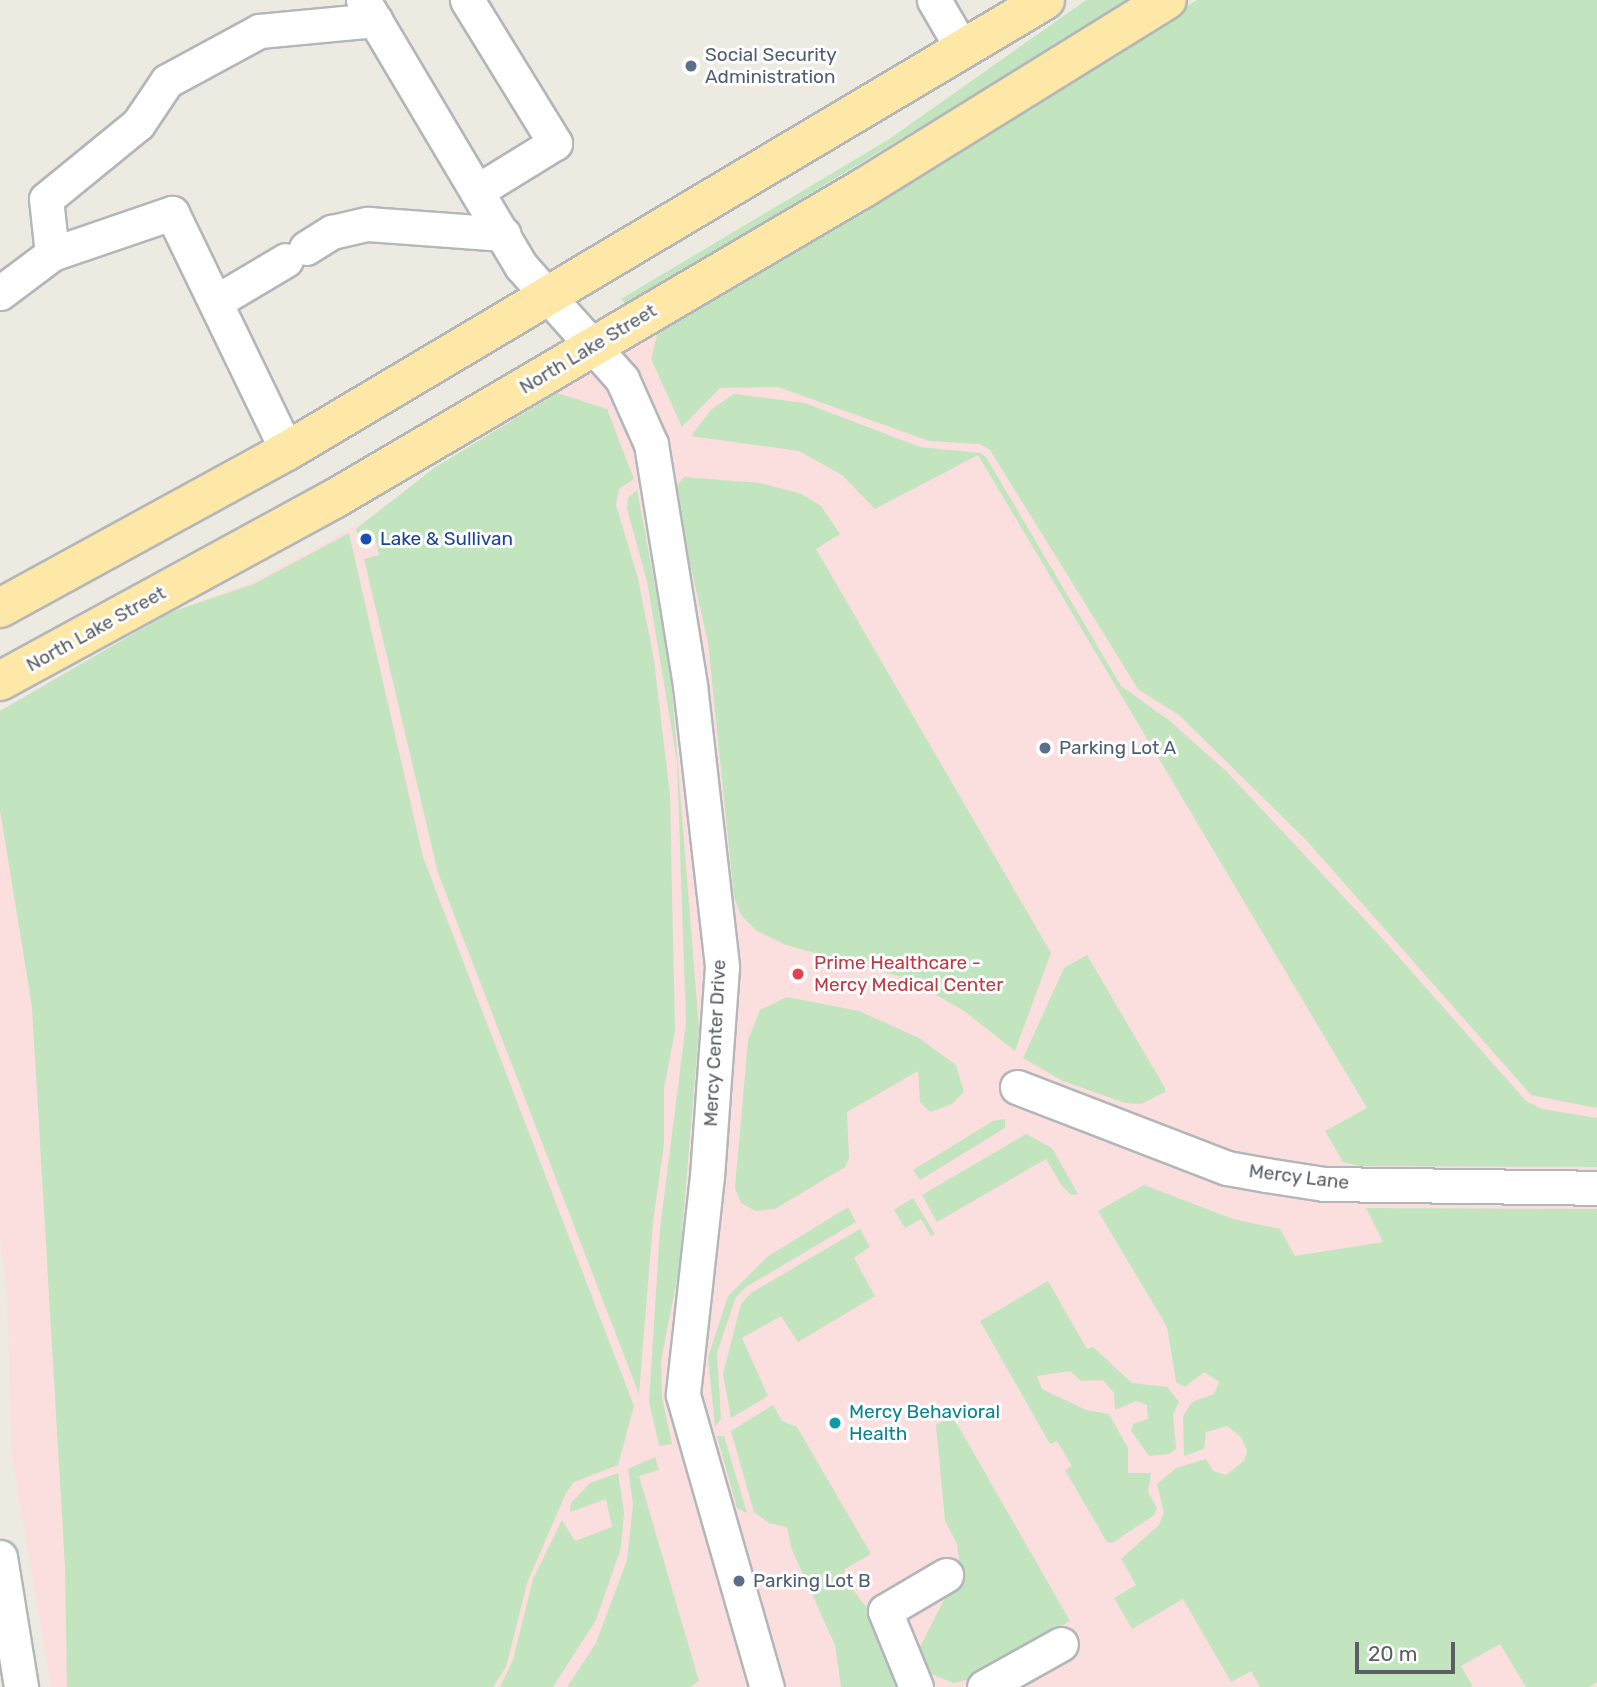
<!DOCTYPE html>
<html>
<head>
<meta charset="utf-8">
<style>
  body { margin:0 }
  #map { position:relative; width:1597px; height:1687px; overflow:hidden; background:#edeae2; font-family:Rubik,sans-serif }
  div>[style] { position:absolute }
  [style*='--x'] { left:calc(var(--x)*1px); top:calc(var(--y)*1px); width:calc(var(--w)*1px); rotate:calc(var(--a)*1deg) }
  .medical>* { inset:0; background:#fbdede }
  .green>* { inset:0; background:#c2e5bf }
  .roads { filter:drop-shadow(2px 0 #b3b6ba) drop-shadow(-2px 0 #b3b6ba) drop-shadow(0 2px #b3b6ba) drop-shadow(0 -2px #b3b6ba) }
  .minor>* { height:33px; margin:-16.5px; padding:0 16.5px; transform-origin:16.5px; border-radius:16.5px; background:#fff }
  .major>* { height:38px; margin:-19px; padding:0 19px; transform-origin:19px; border-radius:19px; background:#fee8a7 }
  .dots>* { width:19px; height:19px; translate:-50% -50%; box-sizing:border-box; border:4px solid #fff; border-radius:50% }
  span { translate:-50% -50%; white-space:nowrap; text-align:center; line-height:1.15; -webkit-text-stroke:6px #fff; paint-order:stroke }
  .service-label { font-size:19px; color:#4e5e75 }
  .left { translate:0 -50%; text-align:left }
  .street-label { font-size:19px; color:#5b5f63 }
  .transit-label { font-size:19px; color:#164399 }
  .health-label { font-size:19px; color:#be3a42 }
  .culture-label { font-size:19px; color:#0d838f }
  .scale { position:absolute; left:1355px; top:1642px; width:100px; height:32px; box-sizing:border-box; border:4px solid #5b5f63; border-top:0; padding-left:9px; font-size:21px; line-height:24px; white-space:nowrap; color:#5b5f63; -webkit-text-stroke:5px #fff; paint-order:stroke }
</style>
</head>
<body>
<div id="map">
  <div class="medical">
    <div style="clip-path:polygon(1597px 0,1597px 1687px,51px 1687px,12px 1456px,7px 1296px,0 1238px,0 710px,171px 612px,253px 582px,368px 519px,432px 471px,547px 396px,1087px 75px)"></div>
  </div>
  <div class="green">
    <div style="clip-path:polygon(1086px 0,1130px 0,626px 305px,621px 299px,888px 140px)"></div>
    <div style="clip-path:polygon(1197px 0,1597px 0,1597px 1108px,1531px 1095px,1307px 841px,1179px 715px,1138px 689px,990px 450px,980px 444px,929px 441px,778px 387px,720px 388px,682px 427px,651px 359px,658px 332px)"></div>
    <div style="clip-path:polygon(557px 393px,607px 409px,634px 479px,619px 489px,616px 505px,638px 578px,654px 660px,670px 795px,675px 1031px,664px 1088px,664px 1144px,653px 1222px,639px 1394px,438px 873px,364px 559px,379px 555px,376px 541px,361px 544px,356px 529px,434px 468px)"></div>
    <div style="clip-path:polygon(734px 394px,805px 403px,920px 447px,980px 453px,986px 457px,1121px 686px,1170px 721px,1226px 771px,1382px 938px,1526px 1101px,1542px 1109px,1597px 1118px,1597px 1167px,1361px 1166px,1343px 1162px,1325px 1131px,1367px 1108px,978px 455px,875px 509px,842px 475px,799px 451px,691px 436px,712px 409px)"></div>
    <div style="clip-path:polygon(684px 477px,760px 483px,802px 494px,821px 506px,840px 534px,816px 549px,1051px 953px,1015px 1051px,964px 1011px,909px 979px,786px 945px,757px 931px,741px 915px,734px 897px,708px 642px,673px 490px)"></div>
    <div style="clip-path:polygon(637px 490px,670px 665px,699px 1029px,679px 1269px,661px 1361px,662px 1397px,672px 1444px,659px 1446px,649px 1401px,660px 1229px,686px 1023px,677px 762px,647px 581px,627px 509px,628px 498px)"></div>
    <div style="clip-path:polygon(349px 533px,423px 857px,634px 1406px,618px 1465px,574px 1482px,566px 1493px,527px 1583px,506px 1667px,493px 1687px,67px 1687px,65px 1567px,32px 1007px,0 810px,0 711px,171px 612px,254px 584px)"></div>
    <div style="clip-path:polygon(1087px 955px,1165px 1088px,1165px 1092px,1141px 1104px,1125px 1103px,1063px 1081px,1023px 1058px,1064px 968px)"></div>
    <div style="clip-path:polygon(787px 997px,859px 1011px,919px 1038px,956px 1065px,964px 1092px,952px 1104px,930px 1112px,920px 1102px,918px 1071px,847px 1112px,849px 1158px,845px 1167px,775px 1209px,756px 1211px,741px 1203px,735px 1188px,748px 1040px,760px 1010px)"></div>
    <div style="clip-path:polygon(1005px 1119px,1005px 1128px,920px 1180px,913px 1170px,993px 1121px)"></div>
    <div style="clip-path:polygon(1026px 1134px,1052px 1148px,1078px 1194px,1071px 1195px,1062px 1186px,1046px 1159px,937px 1222px,922px 1195px)"></div>
    <div style="clip-path:polygon(1144px 1185px,1233px 1219px,1280px 1229px,1295px 1256px,1383px 1242px,1366px 1208px,1597px 1209px,1597px 1682px,1589px 1687px,1526px 1687px,1500px 1644px,1461px 1666px,1473px 1687px,1260px 1687px,1251px 1671px,1231px 1682px,1183px 1599px,1132px 1629px,1114px 1598px,1136px 1585px,1121px 1559px,1159px 1525px,1164px 1513px,1157px 1484px,1176px 1468px,1206px 1459px,1213px 1471px,1226px 1475px,1244px 1461px,1247px 1451px,1241px 1437px,1227px 1426px,1206px 1432px,1204px 1449px,1184px 1456px,1183px 1416px,1192px 1402px,1214px 1394px,1219px 1382px,1204px 1372px,1185px 1387px,1176px 1382px,1167px 1327px,1098px 1211px)"></div>
    <div style="clip-path:polygon(913px 1198px,935px 1234px,931px 1236px,921px 1219px,905px 1228px,894px 1210px)"></div>
    <div style="clip-path:polygon(848px 1207px,856px 1222px,746px 1287px,736px 1297px,717px 1353px,721px 1419px,715px 1427px,708px 1358px,728px 1296px,767px 1257px)"></div>
    <div style="clip-path:polygon(860px 1229px,870px 1247px,854px 1258px,875px 1296px,798px 1342px,781px 1316px,742px 1338px,768px 1396px,731px 1418px,723px 1374px,741px 1304px,751px 1293px)"></div>
    <div style="clip-path:polygon(1048px 1281px,1087px 1349px,1093px 1347px,1132px 1383px,1167px 1387px,1179px 1402px,1173px 1415px,1176px 1449px,1169px 1454px,1149px 1456px,1131px 1431px,1133px 1424px,1148px 1419px,1147px 1405px,1136px 1401px,1115px 1410px,1114px 1393px,1103px 1380px,1081px 1381px,1070px 1371px,1037px 1376px,1042px 1389px,1086px 1410px,1109px 1414px,1128px 1448px,1128px 1473px,1151px 1473px,1148px 1492px,1157px 1508px,1154px 1515px,1112px 1543px,1107px 1542px,1065px 1470px,1072px 1466px,1057px 1441px,1050px 1444px,980px 1321px)"></div>
    <div style="clip-path:polygon(773px 1405px,782px 1421px,797px 1427px,871px 1554px,845px 1569px,843px 1576px,881px 1627px,895px 1687px,841px 1687px,835px 1645px,792px 1550px,787px 1527px,769px 1523px,754px 1512px,731px 1431px)"></div>
    <div style="clip-path:polygon(948px 1418px,956px 1422px,1070px 1621px,974px 1678px,953px 1683px,929px 1673px,920px 1647px,960px 1569px,957px 1544px,945px 1521px,936px 1425px)"></div>
    <div style="clip-path:polygon(717px 1436px,724px 1436px,747px 1513px,737px 1508px)"></div>
    <div style="clip-path:polygon(655px 1457px,659px 1470px,639px 1476px,699px 1681px,690px 1687px,567px 1687px,596px 1643px,627px 1560px,633px 1504px,628px 1469px)"></div>
    <div style="clip-path:polygon(618px 1473px,624px 1512px,621px 1548px,596px 1620px,553px 1687px,500px 1687px,513px 1660px,533px 1579px,562px 1520px,575px 1541px,612px 1527px,606px 1499px,570px 1512px,571px 1503px,590px 1483px)"></div>
  </div>
  <div class="roads">
    <div class="minor">
      <div style="--x:363;--y:0;--w:309;--a:59.3"></div>
      <div style="--x:521;--y:266;--w:152;--a:48.2"></div>
      <div style="--x:622;--y:379;--w:71;--a:66"></div>
      <div style="--x:651;--y:444;--w:244;--a:80.8"></div>
      <div style="--x:690;--y:685;--w:284;--a:83.5"></div>
      <div style="--x:722;--y:967;--w:210;--a:94.1"></div>
      <div style="--x:707;--y:1176;--w:220;--a:96.3"></div>
      <div style="--x:683;--y:1395;--w:304;--a:74"></div>
      <div style="--x:467;--y:0;--w:168;--a:58.4"></div>
      <div style="--x:555;--y:143;--w:92;--a:148.4"></div>
      <div style="--x:934;--y:0;--w:58;--a:59.9"></div>
      <div style="--x:306;--y:248;--w:31;--a:-32"></div>
      <div style="--x:332;--y:232;--w:37;--a:-13"></div>
      <div style="--x:368;--y:224;--w:136;--a:4.2"></div>
      <div style="--x:52;--y:254;--w:127;--a:-18.9"></div>
      <div style="--x:172;--y:213;--w:264;--a:64.2"></div>
      <div style="--x:0;--y:293;--w:65;--a:-36.9"></div>
      <div style="--x:52;--y:254;--w:55;--a:-96.2"></div>
      <div style="--x:46;--y:199;--w:119;--a:-39.2"></div>
      <div style="--x:138;--y:124;--w:52;--a:-56"></div>
      <div style="--x:167;--y:81;--w:105;--a:-28.5"></div>
      <div style="--x:259;--y:31;--w:117;--a:-5.4"></div>
      <div style="--x:217;--y:301;--w:80;--a:-30.7"></div>
      <div style="--x:1017;--y:1087;--w:225;--a:21.1"></div>
      <div style="--x:1227;--y:1168;--w:40;--a:10"></div>
      <div style="--x:1266;--y:1175;--w:59;--a:8.8"></div>
      <div style="--x:1324;--y:1184;--w:273;--a:0.8"></div>
      <div style="--x:0;--y:1557;--w:132;--a:80.8"></div>
      <div style="--x:916;--y:1687;--w:82;--a:-112.2"></div>
      <div style="--x:885;--y:1611;--w:71;--a:-30.5"></div>
      <div style="--x:984;--y:1687;--w:88;--a:-29.2"></div>
    </div>
    <div class="major">
      <div style="--x:0;--y:608;--w:327;--a:-28.7"></div>
      <div style="--x:287;--y:451;--w:882;--a:-30.75"></div>
      <div style="--x:0;--y:681;--w:380;--a:-28.6"></div>
      <div style="--x:334;--y:499;--w:616;--a:-30.44"></div>
      <div style="--x:865;--y:187;--w:355;--a:-31.8"></div>
    </div>
  </div>
  <div class="dots">
    <div style="left:691px;top:66px;background:#5c6f8a"></div>
    <div style="left:366px;top:539px;background:#1a4fb4"></div>
    <div style="left:1045px;top:748px;background:#5c6f8a"></div>
    <div style="left:798px;top:974px;background:#e0444e"></div>
    <div style="left:835px;top:1423px;background:#0f9aa8"></div>
    <div style="left:739px;top:1581px;background:#5c6f8a"></div>
  </div>
  <div class="service-label">
    <span class="left" style="left:705px;top:66px">Social Security<br>Administration</span>
    <span class="left" style="left:1059px;top:748px">Parking Lot A</span>
    <span class="left" style="left:753px;top:1581px">Parking Lot B</span>
  </div>
  <div class="street-label">
    <span style="left:588px;top:349px;rotate:-31deg">North Lake Street</span>
    <span style="left:96px;top:629px;rotate:-29deg">North Lake Street</span>
    <span style="left:715px;top:1043px;rotate:-87deg">Mercy Center Drive</span>
    <span style="left:1299px;top:1177px;rotate:7deg">Mercy Lane</span>
  </div>
  <div class="transit-label">
    <span class="left" style="left:380px;top:539px">Lake &amp; Sullivan</span>
  </div>
  <div class="health-label">
    <span class="left" style="left:814px;top:974px">Prime Healthcare -<br>Mercy Medical Center</span>
  </div>
  <div class="culture-label">
    <span class="left" style="left:849px;top:1423px">Mercy Behavioral<br>Health</span>
  </div>
  <div class="scale">20 m</div>
</div>
</body>
</html>
